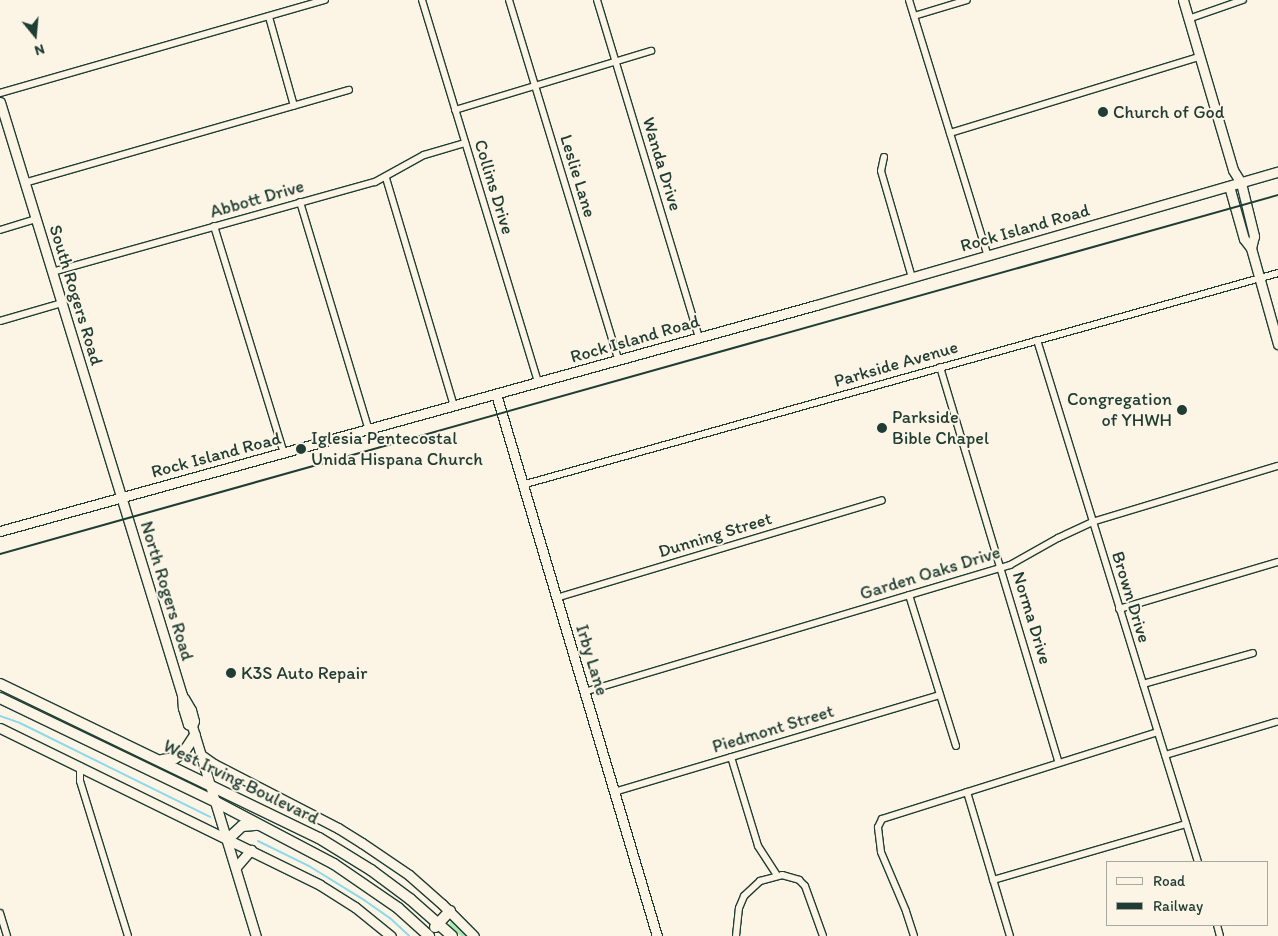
<!DOCTYPE html>
<html>
<head>
<meta charset="utf-8">
<style>
  body { margin:0 }
  #map { position:relative; width:1278px; height:936px; overflow:hidden; background:#fcf5e5; font-family:Itim,sans-serif }
  div>[style] { position:absolute }
  [style*='--x'] { left:calc(var(--x)*1px); top:calc(var(--y)*1px); width:calc(var(--w)*1px); rotate:calc(var(--a)*1deg) }
  .green>* { inset:0; background:#abebb3 }
  .stream>* { height:2px; margin:-1px; padding:0 1px; transform-origin:1px; border-radius:1px; background:#8cd9ec }
  .roads { filter:drop-shadow(1px 0 #1f3d34) drop-shadow(-1px 0 #1f3d34) drop-shadow(0 1px #1f3d34) drop-shadow(0 -1px #1f3d34) }
  .street>* { height:6px; margin:-3px; padding:0 3px; transform-origin:3px; border-radius:3px; background:#fcf5e5 }
  .secondary>* { height:9px; margin:-4.5px; padding:0 4.5px; transform-origin:4.5px; border-radius:4.5px; background:#fcf5e5 }
  .primary>* { height:10px; margin:-5px; padding:0 5px; transform-origin:5px; border-radius:5px; background:#fcf5e5 }
  .rail>* { height:2px; margin:-1px; padding:0 1px; transform-origin:1px; border-radius:1px; background:#1f3d34 }
  .dots>* { width:14px; height:14px; translate:-50% -50%; box-sizing:border-box; border:2px solid #fcf5e5; border-radius:50% }
  span { translate:-50% -50%; white-space:nowrap; text-align:center; line-height:1.15; -webkit-text-stroke:4px #fcf5e5; paint-order:stroke }
  .poi-label { font-size:18px; color:#1f3d34 }
  .left { translate:0 -50%; text-align:left }
  .right { translate:-100% -50%; text-align:right }
  .street-label { font-size:18px; color:#1f3d34 }
  .legend { position:absolute; left:1106px; top:861px; width:162px; height:65px; box-sizing:border-box; background:#fcf5e5; border:1px solid #a4ab9e; margin:0; padding:6px 9px; list-style:none; font-size:15px; color:#1f3d34 }
  .legend li { display:flex; align-items:center; gap:10px; height:25px }
  .legend b { width:25px; border:1px solid #a4ab9e }
  .north { position:absolute; left:10px; top:10px; width:50px; height:50px; -webkit-text-stroke:4px #fcf5e5; paint-order:stroke; rotate:163deg; font-size:14px; font-weight:700; line-height:20px; text-align:center; color:#1f3d34 }
  .north::after { content:''; display:block; margin:auto; width:18px; height:22px; background:#1f3d34; clip-path:polygon(50% 0,100% 100%,50% 72%,0 100%) }
</style>
</head>
<body>
<div id="map">
  <div class="green">
    <div style="clip-path:polygon(451px 919px,454px 919px,470px 936px,461px 936px,449px 925px)"></div>
  </div>
  <div class="stream">
    <div style="--x:0;--y:716;--w:21;--a:19"></div>
    <div style="--x:20;--y:723;--w:212;--a:26.3"></div>
    <div style="--x:258;--y:841;--w:57;--a:26.1"></div>
    <div style="--x:309;--y:866;--w:65;--a:31.7"></div>
    <div style="--x:364;--y:900;--w:32;--a:35"></div>
    <div style="--x:390;--y:918;--w:26;--a:43"></div>
  </div>
  <div class="roads">
    <div class="street">
      <div style="--x:422;--y:0;--w:399;--a:73.1"></div>
      <div style="--x:509;--y:0;--w:377;--a:73.1"></div>
      <div style="--x:597;--y:0;--w:352;--a:73.2"></div>
      <div style="--x:909;--y:0;--w:268;--a:72.9"></div>
      <div style="--x:914;--y:16;--w:55;--a:-16.8"></div>
      <div style="--x:269;--y:17;--w:92;--a:74.3"></div>
      <div style="--x:1188;--y:19;--w:58;--a:-19.1"></div>
      <div style="--x:0;--y:93;--w:338;--a:-16"></div>
      <div style="--x:455;--y:110;--w:205;--a:-16.8"></div>
      <div style="--x:950;--y:133;--w:260;--a:-17"></div>
      <div style="--x:884;--y:157;--w:14;--a:102"></div>
      <div style="--x:881;--y:171;--w:111;--a:73.8"></div>
      <div style="--x:386;--y:178;--w:238;--a:73.4"></div>
      <div style="--x:24;--y:183;--w:338;--a:-16"></div>
      <div style="--x:300;--y:202;--w:238;--a:73.2"></div>
      <div style="--x:214;--y:226;--w:239;--a:72.9"></div>
      <div style="--x:0;--y:230;--w:38;--a:-17"></div>
      <div style="--x:52;--y:272;--w:335;--a:-15.6"></div>
      <div style="--x:375;--y:182;--w:56;--a:-28.9"></div>
      <div style="--x:424;--y:155;--w:43;--a:-16.3"></div>
      <div style="--x:0;--y:321;--w:65;--a:-16.2"></div>
      <div style="--x:1037;--y:340;--w:546;--a:72.86"></div>
      <div style="--x:940;--y:367;--w:413;--a:73.3"></div>
      <div style="--x:522;--y:485;--w:785;--a:-15.66"></div>
      <div style="--x:909;--y:595;--w:158;--a:72.7"></div>
      <div style="--x:556;--y:598;--w:340;--a:-16.7"></div>
      <div style="--x:1119;--y:609;--w:166;--a:-16.5"></div>
      <div style="--x:1143;--y:684;--w:114;--a:-15.7"></div>
      <div style="--x:584;--y:692;--w:445;--a:-16.6"></div>
      <div style="--x:1010;--y:565;--w:55;--a:-29.4"></div>
      <div style="--x:1058;--y:538;--w:38;--a:-25"></div>
      <div style="--x:1092;--y:522;--w:194;--a:-16.8"></div>
      <div style="--x:1165;--y:755;--w:116;--a:-16.6"></div>
      <div style="--x:731;--y:757;--w:93;--a:73.1"></div>
      <div style="--x:758;--y:846;--w:35;--a:57"></div>
      <div style="--x:80;--y:766;--w:15;--a:90"></div>
      <div style="--x:80;--y:781;--w:162;--a:72.8"></div>
      <div style="--x:614;--y:792;--w:340;--a:-16.6"></div>
      <div style="--x:967;--y:792;--w:150;--a:73.4"></div>
      <div style="--x:993;--y:880;--w:201;--a:-16.2"></div>
      <div style="--x:0;--y:913;--w:24;--a:73"></div>
      <div style="--x:1217;--y:925;--w:11;--a:75"></div>
      <div style="--x:736;--y:936;--w:28;--a:-84"></div>
      <div style="--x:739;--y:908;--w:13;--a:-67"></div>
      <div style="--x:744;--y:896;--w:22;--a:-43"></div>
      <div style="--x:760;--y:881;--w:23;--a:-15"></div>
      <div style="--x:782;--y:875;--w:18;--a:16"></div>
      <div style="--x:799;--y:880;--w:8;--a:45"></div>
      <div style="--x:805;--y:886;--w:53;--a:70.2"></div>
      <div style="--x:914;--y:936;--w:26;--a:-108"></div>
      <div style="--x:906;--y:911;--w:64;--a:-113"></div>
      <div style="--x:881;--y:852;--w:25;--a:-97"></div>
      <div style="--x:878;--y:827;--w:9;--a:-63"></div>
      <div style="--x:882;--y:819;--w:289;--a:-17.5"></div>
    </div>
    <div class="secondary">
      <div style="--x:1183;--y:0;--w:177;--a:73.6"></div>
      <div style="--x:1233;--y:170;--w:15;--a:58"></div>
      <div style="--x:1241;--y:183;--w:55;--a:76.2"></div>
      <div style="--x:1254;--y:236;--w:12;--a:104"></div>
      <div style="--x:0;--y:102;--w:620;--a:72.94"></div>
      <div style="--x:182;--y:695;--w:13;--a:86"></div>
      <div style="--x:183;--y:708;--w:17;--a:73"></div>
      <div style="--x:188;--y:724;--w:4;--a:27"></div>
      <div style="--x:1229;--y:186;--w:55;--a:74.2"></div>
      <div style="--x:1244;--y:239;--w:11;--a:52"></div>
      <div style="--x:1251;--y:248;--w:100;--a:74.3"></div>
      <div style="--x:496;--y:394;--w:565;--a:73.46"></div>
      <div style="--x:0;--y:531;--w:847;--a:-15.48"></div>
      <div style="--x:816;--y:305;--w:481;--a:-16.1"></div>
      <div style="--x:184;--y:698;--w:14;--a:60"></div>
      <div style="--x:191;--y:710;--w:11;--a:75"></div>
      <div style="--x:194;--y:721;--w:5;--a:112"></div>
      <div style="--x:192;--y:726;--w:220;--a:73.1"></div>
      <div style="--x:0;--y:728;--w:356;--a:26.1"></div>
      <div style="--x:320;--y:885;--w:41;--a:32.2"></div>
      <div style="--x:355;--y:907;--w:46;--a:38.9"></div>
      <div style="--x:201;--y:755;--w:16;--a:35"></div>
      <div style="--x:214;--y:764;--w:140;--a:27.3"></div>
      <div style="--x:338;--y:828;--w:28;--a:32"></div>
      <div style="--x:362;--y:843;--w:57;--a:34.2"></div>
      <div style="--x:409;--y:875;--w:44;--a:41.3"></div>
      <div style="--x:442;--y:904;--w:45;--a:45"></div>
      <div style="--x:236;--y:867;--w:23;--a:-49"></div>
    </div>
    <div class="primary">
      <div style="--x:0;--y:684;--w:354;--a:25.8"></div>
      <div style="--x:319;--y:838;--w:61;--a:31.6"></div>
      <div style="--x:371;--y:870;--w:49;--a:36.6"></div>
      <div style="--x:410;--y:899;--w:56;--a:41.4"></div>
      <div style="--x:0;--y:698;--w:240;--a:25.7"></div>
      <div style="--x:216;--y:802;--w:133;--a:27.7"></div>
      <div style="--x:334;--y:864;--w:78;--a:34.5"></div>
      <div style="--x:398;--y:908;--w:42;--a:42.1"></div>
      <div style="--x:162;--y:760;--w:13;--a:-9"></div>
      <div style="--x:175;--y:758;--w:11;--a:-34"></div>
      <div style="--x:184;--y:752;--w:20;--a:-57"></div>
      <div style="--x:228;--y:839;--w:19;--a:-43"></div>
      <div style="--x:242;--y:826;--w:16;--a:-4"></div>
      <div style="--x:435;--y:927;--w:22;--a:-47"></div>
    </div>
  </div>
  <div class="rail">
    <div style="--x:0;--y:554;--w:1327;--a:-15.69"></div>
  </div>
  <div class="dots">
    <div style="left:1103px;top:112px;background:#1f3d34"></div>
    <div style="left:1182px;top:410px;background:#1f3d34"></div>
    <div style="left:882px;top:428px;background:#1f3d34"></div>
    <div style="left:301px;top:449px;background:#1f3d34"></div>
    <div style="left:231px;top:673px;background:#1f3d34"></div>
  </div>
  <div class="poi-label">
    <span class="left" style="left:1113px;top:112px">Church of God</span>
    <span class="right" style="left:1172px;top:410px">Congregation<br>of YHWH</span>
    <span class="left" style="left:892px;top:428px">Parkside<br>Bible Chapel</span>
    <span class="left" style="left:311px;top:449px">Iglesia Pentecostal<br>Unida Hispana Church</span>
    <span class="left" style="left:241px;top:673px">K3S Auto Repair</span>
  </div>
  <div class="street-label">
    <span style="left:662px;top:164px;rotate:73deg">Wanda Drive</span>
    <span style="left:578px;top:176px;rotate:73deg">Leslie Lane</span>
    <span style="left:494px;top:187px;rotate:73deg">Collins Drive</span>
    <span style="left:257px;top:199px;rotate:-16deg">Abbott Drive</span>
    <span style="left:1025px;top:228px;rotate:-16deg">Rock Island Road</span>
    <span style="left:76px;top:295px;rotate:73deg">South Rogers Road</span>
    <span style="left:635px;top:339px;rotate:-16deg">Rock Island Road</span>
    <span style="left:896px;top:364px;rotate:-16deg">Parkside Avenue</span>
    <span style="left:216px;top:455px;rotate:-15deg">Rock Island Road</span>
    <span style="left:715px;top:535px;rotate:-17deg">Dunning Street</span>
    <span style="left:930px;top:573px;rotate:-17deg">Garden Oaks Drive</span>
    <span style="left:167px;top:591px;rotate:73deg">North Rogers Road</span>
    <span style="left:1131px;top:597px;rotate:73deg">Brown Drive</span>
    <span style="left:1032px;top:618px;rotate:73deg">Norma Drive</span>
    <span style="left:592px;top:660px;rotate:73deg">Irby Lane</span>
    <span style="left:773px;top:729px;rotate:-17deg">Piedmont Street</span>
    <span style="left:241px;top:782px;rotate:26deg">West Irving Boulevard</span>
  </div>
  <ul class="legend">
  <li><b style="height:6px;background:#fcf5e5"></b>Road</li>
  <li><b style="height:6px;background:#1f3d34"></b>Railway</li>
  </ul>
  <div class="north">N</div>
</div>
</body>
</html>
